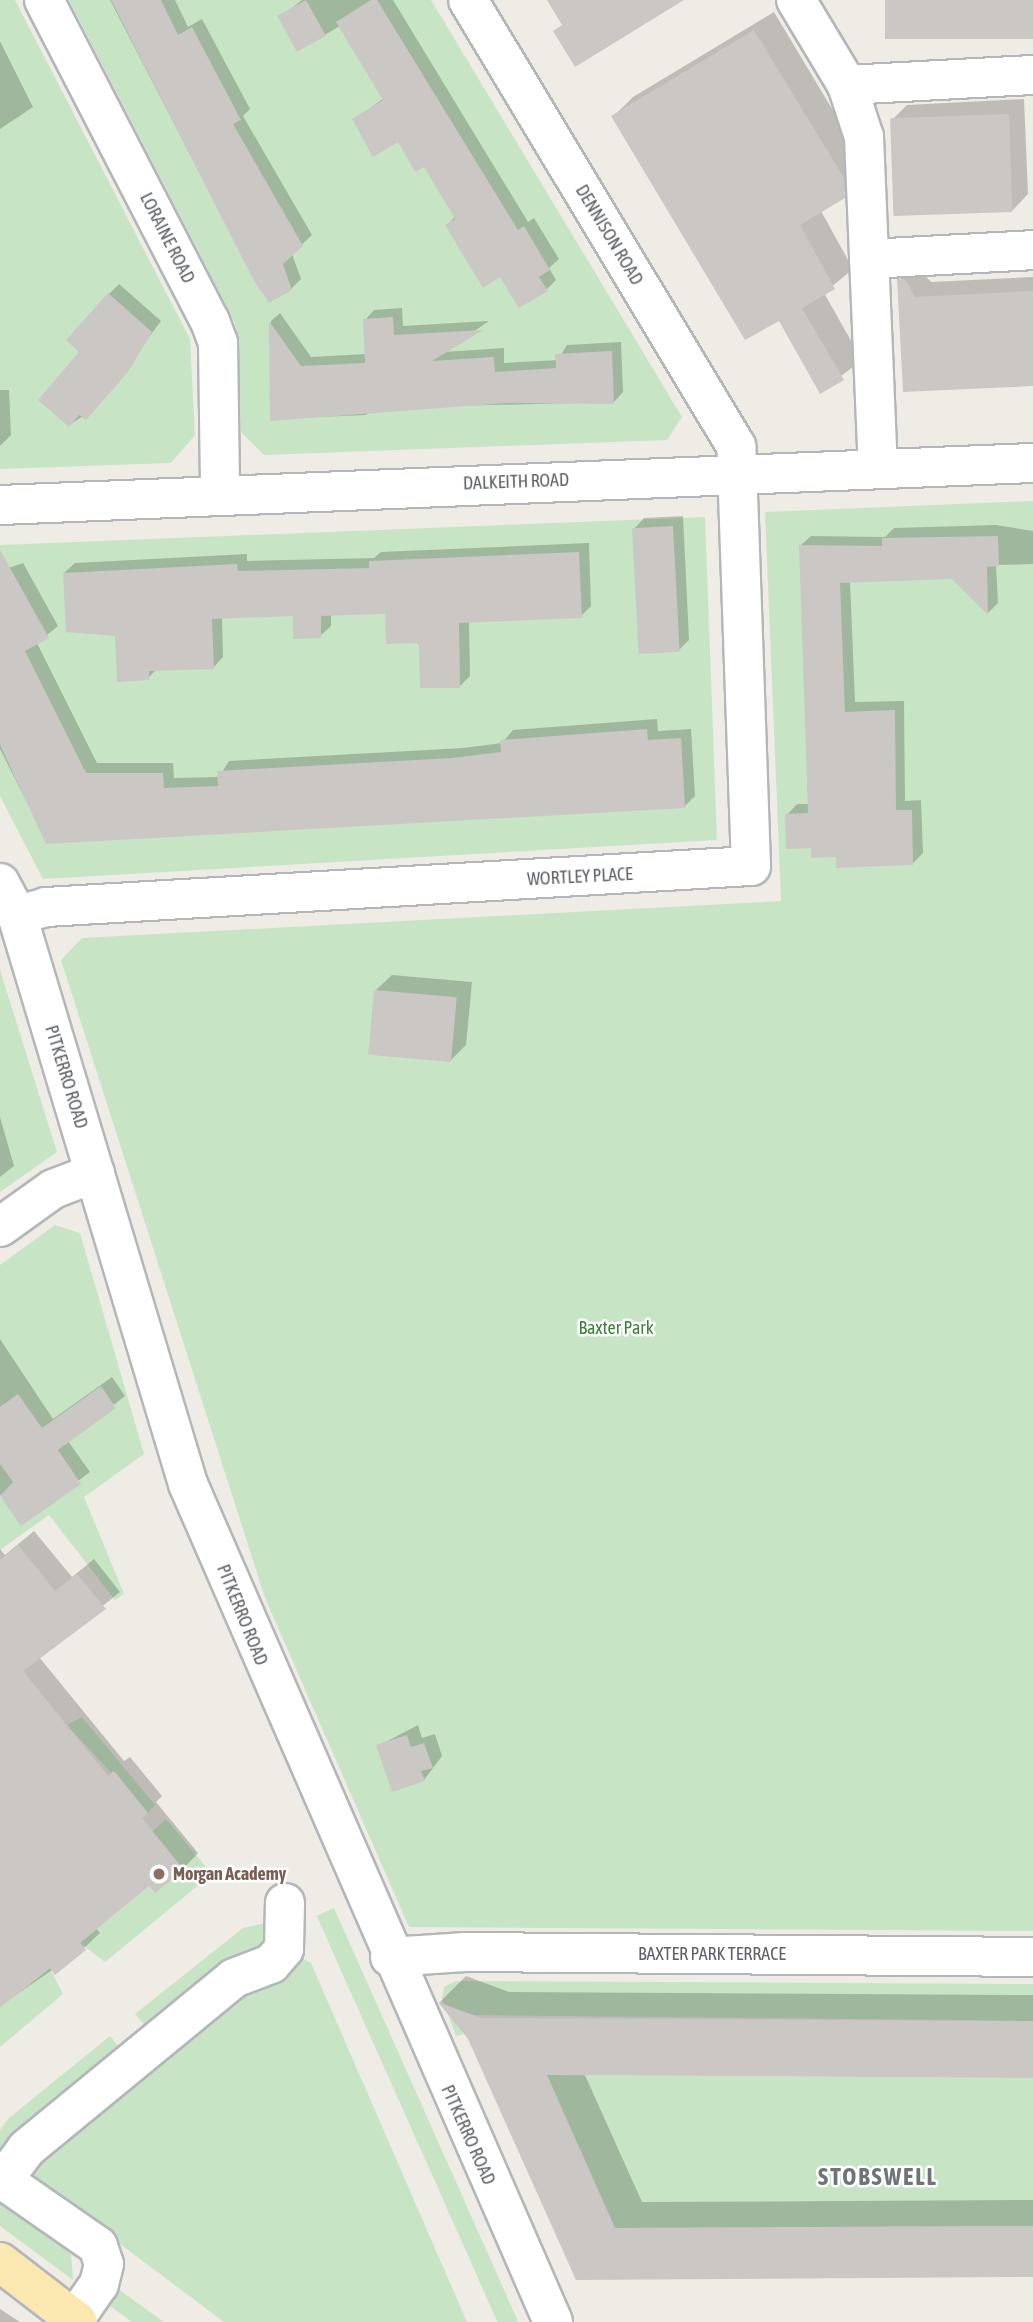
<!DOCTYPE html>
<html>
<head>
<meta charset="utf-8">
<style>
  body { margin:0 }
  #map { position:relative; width:1033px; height:2322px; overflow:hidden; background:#efece6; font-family:"Asap Condensed",sans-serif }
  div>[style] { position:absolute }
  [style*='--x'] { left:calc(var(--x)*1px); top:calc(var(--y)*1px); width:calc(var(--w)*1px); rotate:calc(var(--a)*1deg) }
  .green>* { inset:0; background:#c7e5c4; transform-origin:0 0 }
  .shadow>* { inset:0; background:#0003 }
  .building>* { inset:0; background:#cbc7c4; transform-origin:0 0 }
  .roads { filter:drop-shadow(2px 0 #b3b7ba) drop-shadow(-2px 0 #b3b7ba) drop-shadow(0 2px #b3b7ba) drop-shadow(0 -2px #b3b7ba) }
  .minor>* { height:38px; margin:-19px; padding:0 19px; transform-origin:19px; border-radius:19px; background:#fff }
  .major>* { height:38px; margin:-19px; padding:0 19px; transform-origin:19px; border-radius:19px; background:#fbe8b0 }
  .dots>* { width:19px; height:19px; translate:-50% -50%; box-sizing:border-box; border:4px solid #fff; border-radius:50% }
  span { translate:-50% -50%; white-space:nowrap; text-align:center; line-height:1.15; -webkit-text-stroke:5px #fff; paint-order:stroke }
  .street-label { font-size:18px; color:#5e6266 }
  .park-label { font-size:18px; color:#3c8139 }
  .education-label { font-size:18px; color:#785e54; font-weight:700 }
  .left { translate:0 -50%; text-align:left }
  .district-label { font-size:24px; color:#6f7478; font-weight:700; letter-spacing:2px }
</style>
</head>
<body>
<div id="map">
  <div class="green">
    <div style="clip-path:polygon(0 0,15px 0,190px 339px,195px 435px,171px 463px,0 469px)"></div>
    <div style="clip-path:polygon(69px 0,431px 0,682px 417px,667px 440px,264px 455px,241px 432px,235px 323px)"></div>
    <div style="clip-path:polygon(1033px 501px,1033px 1931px,409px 1927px,265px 1598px,61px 960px,82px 938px,781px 901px,765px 512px)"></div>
    <div style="clip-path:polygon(705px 517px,717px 840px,43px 879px,0 796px,0 545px)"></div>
    <div style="clip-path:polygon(0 970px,57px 1152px,0 1192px)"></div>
    <div style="clip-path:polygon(55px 1225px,80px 1233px,144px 1454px,84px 1497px,124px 1594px,115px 1600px,49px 1515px,0 1550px,0 1265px)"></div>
    <div style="clip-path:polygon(82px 1717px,155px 1805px,148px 1813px,67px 1725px)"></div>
    <div style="clip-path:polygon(166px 1819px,212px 1874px,105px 1962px,80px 1943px,149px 1886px,155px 1893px,153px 1831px)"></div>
    <div style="left:334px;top:1908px;width:452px;height:19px;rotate:66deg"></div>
    <div style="clip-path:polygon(265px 1923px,273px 1925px,272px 1946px,152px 2033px,135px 2014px,243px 1928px)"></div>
    <div style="clip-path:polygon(292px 1953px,311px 1963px,467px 2322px,224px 2322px,32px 2178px,30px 2164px)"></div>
    <div style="clip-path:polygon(50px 1968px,63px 1994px,0 2047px,0 2008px)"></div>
    <div style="clip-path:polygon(456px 1981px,1033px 1984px,1033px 2021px,472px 2015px,461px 2027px,463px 2035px,456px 2036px,442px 1998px,444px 1987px)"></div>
    <div style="clip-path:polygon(110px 2036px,126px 2055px,11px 2148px,0 2149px,0 2130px,9px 2118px)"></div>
    <div style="clip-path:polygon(546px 2075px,1033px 2078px,1033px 2226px,615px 2228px)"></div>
    <div style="clip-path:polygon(0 2199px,71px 2253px,73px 2280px,0 2226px)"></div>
    <div style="clip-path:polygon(114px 2286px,164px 2322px,132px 2322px,103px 2301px)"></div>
  </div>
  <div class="shadow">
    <div style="clip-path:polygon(110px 0,175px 0,188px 27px,202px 19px,250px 109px,243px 116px,312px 235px,292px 254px,301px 279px,291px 289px,254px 278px)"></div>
    <div style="clip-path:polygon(302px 0,393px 0,528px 222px,534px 218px,559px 259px,549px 268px,556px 280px,546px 290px,501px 275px,447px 225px,455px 217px,425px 164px,398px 139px,354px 120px,384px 98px,340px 26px,299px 50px,280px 17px)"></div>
    <div style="clip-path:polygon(774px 12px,862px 159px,863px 177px,821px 211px,853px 269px,824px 293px,862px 360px,820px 392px,779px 319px,614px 116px,633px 97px)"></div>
    <div style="clip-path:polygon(0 41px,33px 107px,0 129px)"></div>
    <div style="clip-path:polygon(1024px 99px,1028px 194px,1013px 210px,892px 120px,907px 105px)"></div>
    <div style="clip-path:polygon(915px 264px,931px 282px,1033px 277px,1033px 384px,904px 391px,899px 280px)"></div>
    <div style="clip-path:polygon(119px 284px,161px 321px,96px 408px,69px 425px,109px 294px)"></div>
    <div style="clip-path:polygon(402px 308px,403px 326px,489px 321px,444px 352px,504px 348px,504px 363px,558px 360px,567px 345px,621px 342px,623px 392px,614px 402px,373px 408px,366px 415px,271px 419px,271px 321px,280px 313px,311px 357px,366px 354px,365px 320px,374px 310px)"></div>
    <div style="clip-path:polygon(0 390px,9px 390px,11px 435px,0 446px)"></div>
    <div style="clip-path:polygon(683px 516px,689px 640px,678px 651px,634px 529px,644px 518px)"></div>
    <div style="clip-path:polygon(996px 525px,1033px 531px,1033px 564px,996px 565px,998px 603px,988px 613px,953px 577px,850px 581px,855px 702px,904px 701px,905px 801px,921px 800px,923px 853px,913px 863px,813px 846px,787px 815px,797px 804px,809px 804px,800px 546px,811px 536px,885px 537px,894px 528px)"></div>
    <div style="clip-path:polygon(589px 543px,591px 606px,581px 616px,469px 621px,470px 676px,460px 686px,387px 612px,331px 614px,331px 626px,320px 636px,294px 614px,222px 617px,223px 657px,213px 668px,157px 669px,148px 678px,64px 573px,75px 563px,247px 554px,247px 561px,374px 558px,381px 552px)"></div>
    <div style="clip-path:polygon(23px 563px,58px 626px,37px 643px,97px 763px,173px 763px,174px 778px,219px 777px,229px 761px,463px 748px,502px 743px,513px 730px,657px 719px,658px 731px,691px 729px,695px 796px,684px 807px,47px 842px,0 749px,0 571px)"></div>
    <div style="clip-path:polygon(392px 975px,472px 982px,466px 1045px,450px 1061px,376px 990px)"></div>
    <div style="clip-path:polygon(0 1117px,14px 1166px,0 1177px)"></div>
    <div style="clip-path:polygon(0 1339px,53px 1419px,112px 1377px,125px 1396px,68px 1441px,90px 1472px,21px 1523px,0 1494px)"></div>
    <div style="clip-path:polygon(34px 1531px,72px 1577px,94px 1559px,120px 1592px,39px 1657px,124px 1761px,130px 1757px,162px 1796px,156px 1802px,198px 1853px,183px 1869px,149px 1884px,96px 1928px,100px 1933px,84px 1948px,0 2006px,0 2015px,0 1549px,5px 1555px)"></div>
    <div style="clip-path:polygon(418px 1725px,422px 1738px,435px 1734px,442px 1756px,424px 1780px,378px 1746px)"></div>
    <div style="clip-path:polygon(466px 1976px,509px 1992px,1033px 1995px,1033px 2076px,584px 2073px,642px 2202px,1033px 2200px,1033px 2275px,577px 2278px,469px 2038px,440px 2002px)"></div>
    <div style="clip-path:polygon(0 2309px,20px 2322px,0 2322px)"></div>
  </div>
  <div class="building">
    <div style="clip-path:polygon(111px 0,161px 0,178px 35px,192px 27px,241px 120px,233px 124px,303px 246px,283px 264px,292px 290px,269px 303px,253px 279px)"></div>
    <div style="left:306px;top:0;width:41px;height:33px;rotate:61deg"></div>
    <div style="clip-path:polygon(371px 0,377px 0,518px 230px,524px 226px,550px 270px,539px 277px,548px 291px,519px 308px,500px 277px,483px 288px,445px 225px,455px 219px,424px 167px,415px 172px,398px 142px,373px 157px,352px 119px,383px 100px,336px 22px)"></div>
    <div style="clip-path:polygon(547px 0,684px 0,575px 67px,553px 31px,562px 25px)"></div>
    <div style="left:885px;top:0;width:148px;height:39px"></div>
    <div style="clip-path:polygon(754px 30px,844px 178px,845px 198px,800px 225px,835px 289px,802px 308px,844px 380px,820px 394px,779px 321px,745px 340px,611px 116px)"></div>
    <div style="left:1009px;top:114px;width:98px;height:119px;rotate:88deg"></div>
    <div style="clip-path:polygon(897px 279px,905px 279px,915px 297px,1033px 291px,1033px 386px,903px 392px)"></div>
    <div style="clip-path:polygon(108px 293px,152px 332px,128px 372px,86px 420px,79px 415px,69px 427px,38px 400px,79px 352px,66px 340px)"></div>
    <div style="clip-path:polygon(393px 317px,394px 335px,483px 330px,432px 361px,494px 357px,495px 372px,556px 368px,555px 354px,612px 351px,614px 404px,507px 403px,270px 421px,269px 321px,301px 366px,365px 363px,363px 319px)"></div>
    <div style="left:673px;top:526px;width:126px;height:41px;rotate:87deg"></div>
    <div style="clip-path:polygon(998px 536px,999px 566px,987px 567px,988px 615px,952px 579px,840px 583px,845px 712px,895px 710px,896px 810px,912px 810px,913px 865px,836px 868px,836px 857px,811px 858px,811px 848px,786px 849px,785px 814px,808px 813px,799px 545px,882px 546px,882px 538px)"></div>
    <div style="clip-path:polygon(0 550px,49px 638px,25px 651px,86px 773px,163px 773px,164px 788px,218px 786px,217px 771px,452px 758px,501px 752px,500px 740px,647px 729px,648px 740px,681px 738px,685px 808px,46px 844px,0 745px)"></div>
    <div style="clip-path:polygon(579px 552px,582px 618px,459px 623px,460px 688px,420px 688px,419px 643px,386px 644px,385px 614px,321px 616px,321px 638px,293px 639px,293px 616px,212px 619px,214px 669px,149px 671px,149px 680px,117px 682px,115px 636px,66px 632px,63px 573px,237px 564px,238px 571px,369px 568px,369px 561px)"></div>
    <div style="left:374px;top:990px;width:83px;height:65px;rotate:5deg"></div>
    <div style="clip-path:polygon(101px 1386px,116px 1408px,58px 1450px,81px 1484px,21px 1526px,0 1496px,13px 1482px,0 1464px,0 1407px,18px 1394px,42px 1428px)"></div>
    <div style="clip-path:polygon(18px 1545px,55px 1591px,77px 1574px,106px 1609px,23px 1671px,108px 1776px,114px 1771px,148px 1813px,142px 1818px,184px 1870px,155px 1893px,149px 1886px,80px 1943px,86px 1950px,55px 1975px,50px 1968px,0 2008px,0 1560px)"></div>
    <div style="clip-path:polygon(407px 1735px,411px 1747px,424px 1743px,433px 1768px,421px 1771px,425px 1781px,392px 1792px,376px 1745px)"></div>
    <div style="clip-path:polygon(438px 2002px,481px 2018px,1033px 2021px,1033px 2078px,547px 2075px,615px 2228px,1033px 2226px,1033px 2277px,576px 2280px,468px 2039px)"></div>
  </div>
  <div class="roads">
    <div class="minor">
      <div style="--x:44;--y:0;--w:361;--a:62.7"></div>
      <div style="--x:210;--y:321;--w:23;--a:70"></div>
      <div style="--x:218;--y:343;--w:151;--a:89.2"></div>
      <div style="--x:796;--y:0;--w:99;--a:59"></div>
      <div style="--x:847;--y:85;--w:55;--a:71.9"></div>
      <div style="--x:864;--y:137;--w:332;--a:87.6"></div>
      <div style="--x:847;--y:85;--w:186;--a:-3.1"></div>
      <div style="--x:869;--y:259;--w:164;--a:-3.1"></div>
      <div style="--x:0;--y:505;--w:1034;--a:-2.33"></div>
      <div style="--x:0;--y:883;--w:36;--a:62"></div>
      <div style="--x:17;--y:915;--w:594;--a:73.27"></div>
      <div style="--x:188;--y:1484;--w:914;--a:66.46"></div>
      <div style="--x:17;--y:915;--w:30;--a:-15"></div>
      <div style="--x:46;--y:907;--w:706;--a:-3.33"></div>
      <div style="--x:751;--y:866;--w:420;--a:-92"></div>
      <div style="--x:736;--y:446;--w:520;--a:-121"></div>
      <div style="--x:0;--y:1227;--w:65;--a:-35.6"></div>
      <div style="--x:53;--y:1189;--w:45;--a:-20.9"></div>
      <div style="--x:390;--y:1957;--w:75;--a:-3.8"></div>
      <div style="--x:465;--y:1952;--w:568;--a:0.5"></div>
      <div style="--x:0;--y:2178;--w:119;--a:34.8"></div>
      <div style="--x:98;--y:2246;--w:19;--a:72"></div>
      <div style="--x:104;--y:2264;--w:21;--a:104"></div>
      <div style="--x:99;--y:2284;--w:44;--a:124.8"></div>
      <div style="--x:3;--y:2180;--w:39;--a:-53"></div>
      <div style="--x:26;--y:2149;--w:269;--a:-39.4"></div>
      <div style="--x:234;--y:1978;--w:40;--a:-21"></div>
      <div style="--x:271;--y:1964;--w:20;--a:-49"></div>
      <div style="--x:284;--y:1949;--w:46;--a:-88.8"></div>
    </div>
    <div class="major">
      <div style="--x:0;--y:2262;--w:98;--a:37.6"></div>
    </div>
  </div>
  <div class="dots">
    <div style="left:159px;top:1874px;background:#8d6e63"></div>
  </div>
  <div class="street-label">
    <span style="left:609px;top:235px;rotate:59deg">DENNISON ROAD</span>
    <span style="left:167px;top:238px;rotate:63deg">LORAINE ROAD</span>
    <span style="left:516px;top:482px;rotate:-2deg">DALKEITH ROAD</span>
    <span style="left:580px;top:877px;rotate:-3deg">WORTLEY PLACE</span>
    <span style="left:66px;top:1077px;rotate:73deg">PITKERRO ROAD</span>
    <span style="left:242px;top:1615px;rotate:68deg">PITKERRO ROAD</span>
    <span style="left:712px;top:1954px">BAXTER PARK TERRACE</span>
    <span style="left:468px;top:2135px;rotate:66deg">PITKERRO ROAD</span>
  </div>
  <div class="park-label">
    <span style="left:616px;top:1328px">Baxter Park</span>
  </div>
  <div class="education-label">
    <span class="left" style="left:173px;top:1874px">Morgan Academy</span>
  </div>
  <div class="district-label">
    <span style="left:878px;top:2177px">STOBSWELL</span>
  </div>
</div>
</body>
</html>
